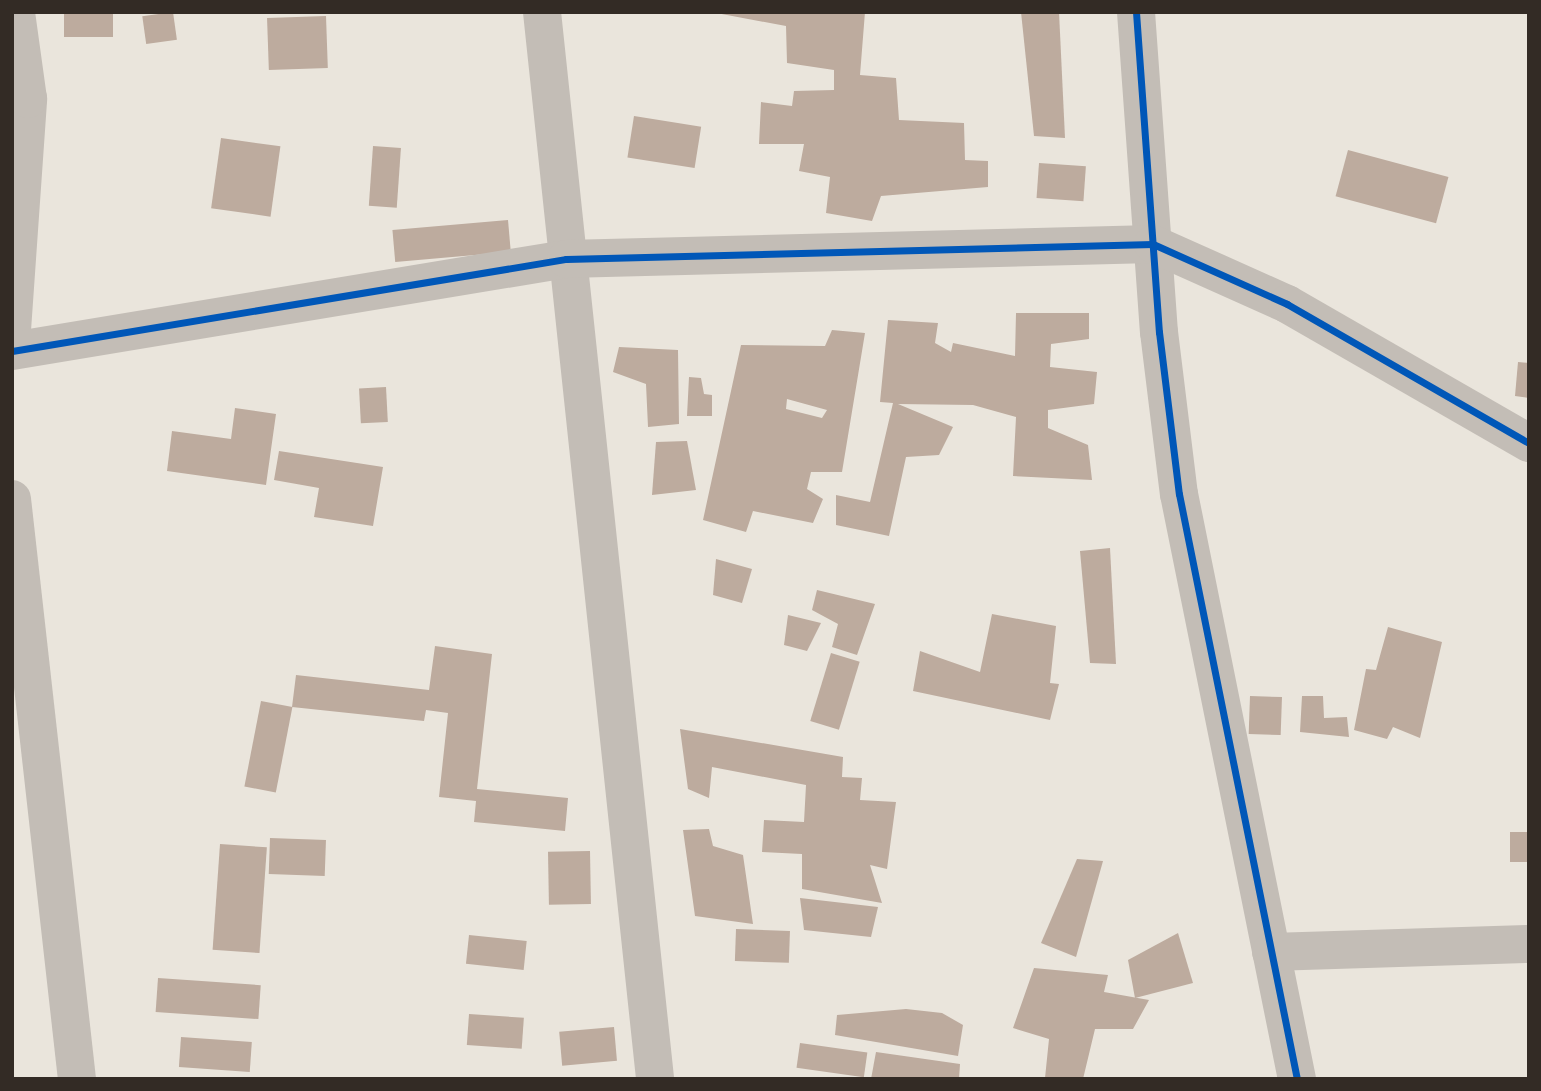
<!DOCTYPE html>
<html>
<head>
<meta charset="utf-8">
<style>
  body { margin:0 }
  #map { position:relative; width:1541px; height:1091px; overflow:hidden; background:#eae5dc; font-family:"PT Sans Narrow",sans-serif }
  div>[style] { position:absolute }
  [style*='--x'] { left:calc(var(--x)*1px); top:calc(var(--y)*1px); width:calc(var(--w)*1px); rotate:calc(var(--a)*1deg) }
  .building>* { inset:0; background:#bdab9e; transform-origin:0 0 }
  .minor>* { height:38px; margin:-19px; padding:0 19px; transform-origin:19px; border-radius:19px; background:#c3bdb6 }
  .cycleway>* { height:7px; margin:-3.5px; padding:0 3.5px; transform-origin:3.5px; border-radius:3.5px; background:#0057b8 }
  span { translate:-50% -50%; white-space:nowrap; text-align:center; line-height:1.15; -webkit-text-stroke:7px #f8f1e2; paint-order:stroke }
  .frame { position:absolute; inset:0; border:14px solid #332b25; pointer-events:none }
</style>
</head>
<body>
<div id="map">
  <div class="building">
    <div style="left:64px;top:12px;width:49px;height:25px"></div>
    <div style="left:173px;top:12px;width:28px;height:31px;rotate:82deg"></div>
    <div style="clip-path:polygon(711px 12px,865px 12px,860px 75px,896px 78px,899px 120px,964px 123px,965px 160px,988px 161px,988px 187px,881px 196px,872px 221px,826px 213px,830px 177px,799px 171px,804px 144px,759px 144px,761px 102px,792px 106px,794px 91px,834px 90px,834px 70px,787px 63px,786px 26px)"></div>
    <div style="clip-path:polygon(1021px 12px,1059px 12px,1065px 138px,1034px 136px)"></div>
    <div style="left:326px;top:16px;width:52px;height:59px;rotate:88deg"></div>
    <div style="left:634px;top:116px;width:68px;height:42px;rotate:9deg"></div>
    <div style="left:221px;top:138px;width:60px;height:71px;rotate:8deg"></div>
    <div style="left:373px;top:146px;width:28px;height:60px;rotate:4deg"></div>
    <div style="left:1348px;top:150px;width:104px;height:48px;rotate:15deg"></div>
    <div style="left:1039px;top:163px;width:47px;height:35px;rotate:4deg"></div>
    <div style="left:508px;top:220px;width:32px;height:116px;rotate:85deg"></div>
    <div style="clip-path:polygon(1016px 313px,1089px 313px,1089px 339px,1051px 344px,1050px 367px,1097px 372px,1094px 404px,1048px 410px,1048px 428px,1088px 445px,1092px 480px,1013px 476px,1016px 417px,973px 405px,898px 404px,953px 427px,939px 455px,906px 457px,889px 536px,836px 525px,836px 495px,870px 502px,893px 403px,880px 402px,888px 320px,938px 323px,935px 343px,951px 352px,953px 343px,1015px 356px)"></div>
    <div style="clip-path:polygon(evenodd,832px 330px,865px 333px,842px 472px,811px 472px,807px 489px,823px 499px,813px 523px,753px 511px,746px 532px,703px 520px,741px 345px,825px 346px,832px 330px,787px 399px,827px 410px,822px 418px,786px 409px,787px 399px)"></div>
    <div style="clip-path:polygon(619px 347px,678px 350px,679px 424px,648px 427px,646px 384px,613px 372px)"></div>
    <div style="clip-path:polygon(1518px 362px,1529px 363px,1529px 398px,1515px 396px)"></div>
    <div style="clip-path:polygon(689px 377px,701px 378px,704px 394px,712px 395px,712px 416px,687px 416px)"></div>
    <div style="left:386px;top:387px;width:35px;height:27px;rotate:87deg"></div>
    <div style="clip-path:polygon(235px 408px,276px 414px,266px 485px,167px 471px,172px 431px,231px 439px)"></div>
    <div style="clip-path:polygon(687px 441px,696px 490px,652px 495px,656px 442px)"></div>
    <div style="clip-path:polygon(279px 451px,383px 467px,373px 526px,314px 517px,319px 488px,274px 480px)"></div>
    <div style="clip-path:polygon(1110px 548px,1116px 664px,1090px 663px,1080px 551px)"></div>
    <div style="clip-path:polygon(716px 559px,752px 569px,742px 603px,713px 595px)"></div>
    <div style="clip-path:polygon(817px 590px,875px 604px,857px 655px,832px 647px,838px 624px,812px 610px)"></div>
    <div style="clip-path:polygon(992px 614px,1056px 626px,1050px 683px,1059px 684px,1050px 720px,913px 691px,920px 651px,980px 672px)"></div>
    <div style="clip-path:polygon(788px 615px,821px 623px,807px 651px,784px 645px)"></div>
    <div style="clip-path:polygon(1388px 627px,1442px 642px,1420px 738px,1393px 727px,1387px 739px,1354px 730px,1366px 669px,1376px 670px)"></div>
    <div style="clip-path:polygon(435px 646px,492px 654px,477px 789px,568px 798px,565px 831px,474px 822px,476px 801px,439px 797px,448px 713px,426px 710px,424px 721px,292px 707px,296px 675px,429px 690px)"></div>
    <div style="left:831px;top:653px;width:30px;height:71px;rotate:17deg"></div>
    <div style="left:1250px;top:696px;width:32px;height:38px;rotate:2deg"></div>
    <div style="clip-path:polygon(1302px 696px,1323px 696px,1324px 718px,1347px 717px,1349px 737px,1300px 732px)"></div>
    <div style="left:261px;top:701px;width:32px;height:87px;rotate:11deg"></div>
    <div style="clip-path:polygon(680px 729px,843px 757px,842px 777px,862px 778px,860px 800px,896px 802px,887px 869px,870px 865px,882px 903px,802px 889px,802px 854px,762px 852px,764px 820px,804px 822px,806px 785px,712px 767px,709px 798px,688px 789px)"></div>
    <div style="clip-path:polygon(709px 829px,713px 846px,743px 855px,753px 924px,695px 916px,683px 830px)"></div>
    <div style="left:1529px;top:832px;width:30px;height:19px;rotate:90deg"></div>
    <div style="left:270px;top:838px;width:56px;height:36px;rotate:2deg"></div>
    <div style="left:220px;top:844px;width:47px;height:106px;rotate:4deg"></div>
    <div style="left:590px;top:851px;width:53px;height:42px;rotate:89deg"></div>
    <div style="clip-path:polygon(1077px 859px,1103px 861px,1076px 957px,1041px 943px)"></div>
    <div style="clip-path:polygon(800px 898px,878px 907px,871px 937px,804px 930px)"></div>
    <div style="left:736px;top:929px;width:54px;height:32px;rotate:2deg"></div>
    <div style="clip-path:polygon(1178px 933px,1193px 983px,1135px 998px,1128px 960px)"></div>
    <div style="left:469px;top:935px;width:58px;height:29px;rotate:6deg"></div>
    <div style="clip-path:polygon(1034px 968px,1108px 975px,1104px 992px,1149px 1000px,1133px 1029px,1095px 1029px,1083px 1079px,1045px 1078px,1049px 1039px,1013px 1028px)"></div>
    <div style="left:158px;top:978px;width:103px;height:34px;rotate:4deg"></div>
    <div style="clip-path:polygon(906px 1009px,942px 1013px,963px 1025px,958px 1056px,835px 1035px,837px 1015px)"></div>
    <div style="left:469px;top:1014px;width:55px;height:31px;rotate:4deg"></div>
    <div style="left:614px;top:1027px;width:34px;height:55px;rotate:85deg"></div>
    <div style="left:181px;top:1037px;width:71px;height:30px;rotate:4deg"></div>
    <div style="left:800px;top:1043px;width:68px;height:25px;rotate:8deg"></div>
    <div style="clip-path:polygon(876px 1052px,960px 1064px,959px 1079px,871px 1079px)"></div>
  </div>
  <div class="minor">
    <div style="--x:542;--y:12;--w:1073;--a:83.95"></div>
    <div style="--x:1136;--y:12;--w:321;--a:85.9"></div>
    <div style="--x:1159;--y:332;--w:163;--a:83"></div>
    <div style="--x:1179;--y:494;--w:597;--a:78.6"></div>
    <div style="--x:12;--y:330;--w:232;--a:-86"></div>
    <div style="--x:28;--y:99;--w:88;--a:-97.9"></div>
    <div style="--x:12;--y:351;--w:562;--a:-9.43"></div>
    <div style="--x:566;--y:259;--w:587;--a:-1.46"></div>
    <div style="--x:1153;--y:244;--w:147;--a:24.1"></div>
    <div style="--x:1287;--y:304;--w:279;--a:29.9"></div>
    <div style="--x:12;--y:499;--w:584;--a:83.61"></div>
    <div style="--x:1271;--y:952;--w:258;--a:-1.8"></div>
  </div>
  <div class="cycleway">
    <div style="--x:1136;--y:12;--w:321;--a:85.9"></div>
    <div style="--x:1159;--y:332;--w:163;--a:83"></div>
    <div style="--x:1179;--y:494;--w:597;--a:78.6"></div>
    <div style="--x:12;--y:351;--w:562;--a:-9.43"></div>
    <div style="--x:566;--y:259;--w:587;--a:-1.46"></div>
    <div style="--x:1153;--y:244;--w:147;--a:24.1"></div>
    <div style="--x:1287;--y:304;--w:279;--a:29.9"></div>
  </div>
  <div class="frame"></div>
</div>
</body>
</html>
